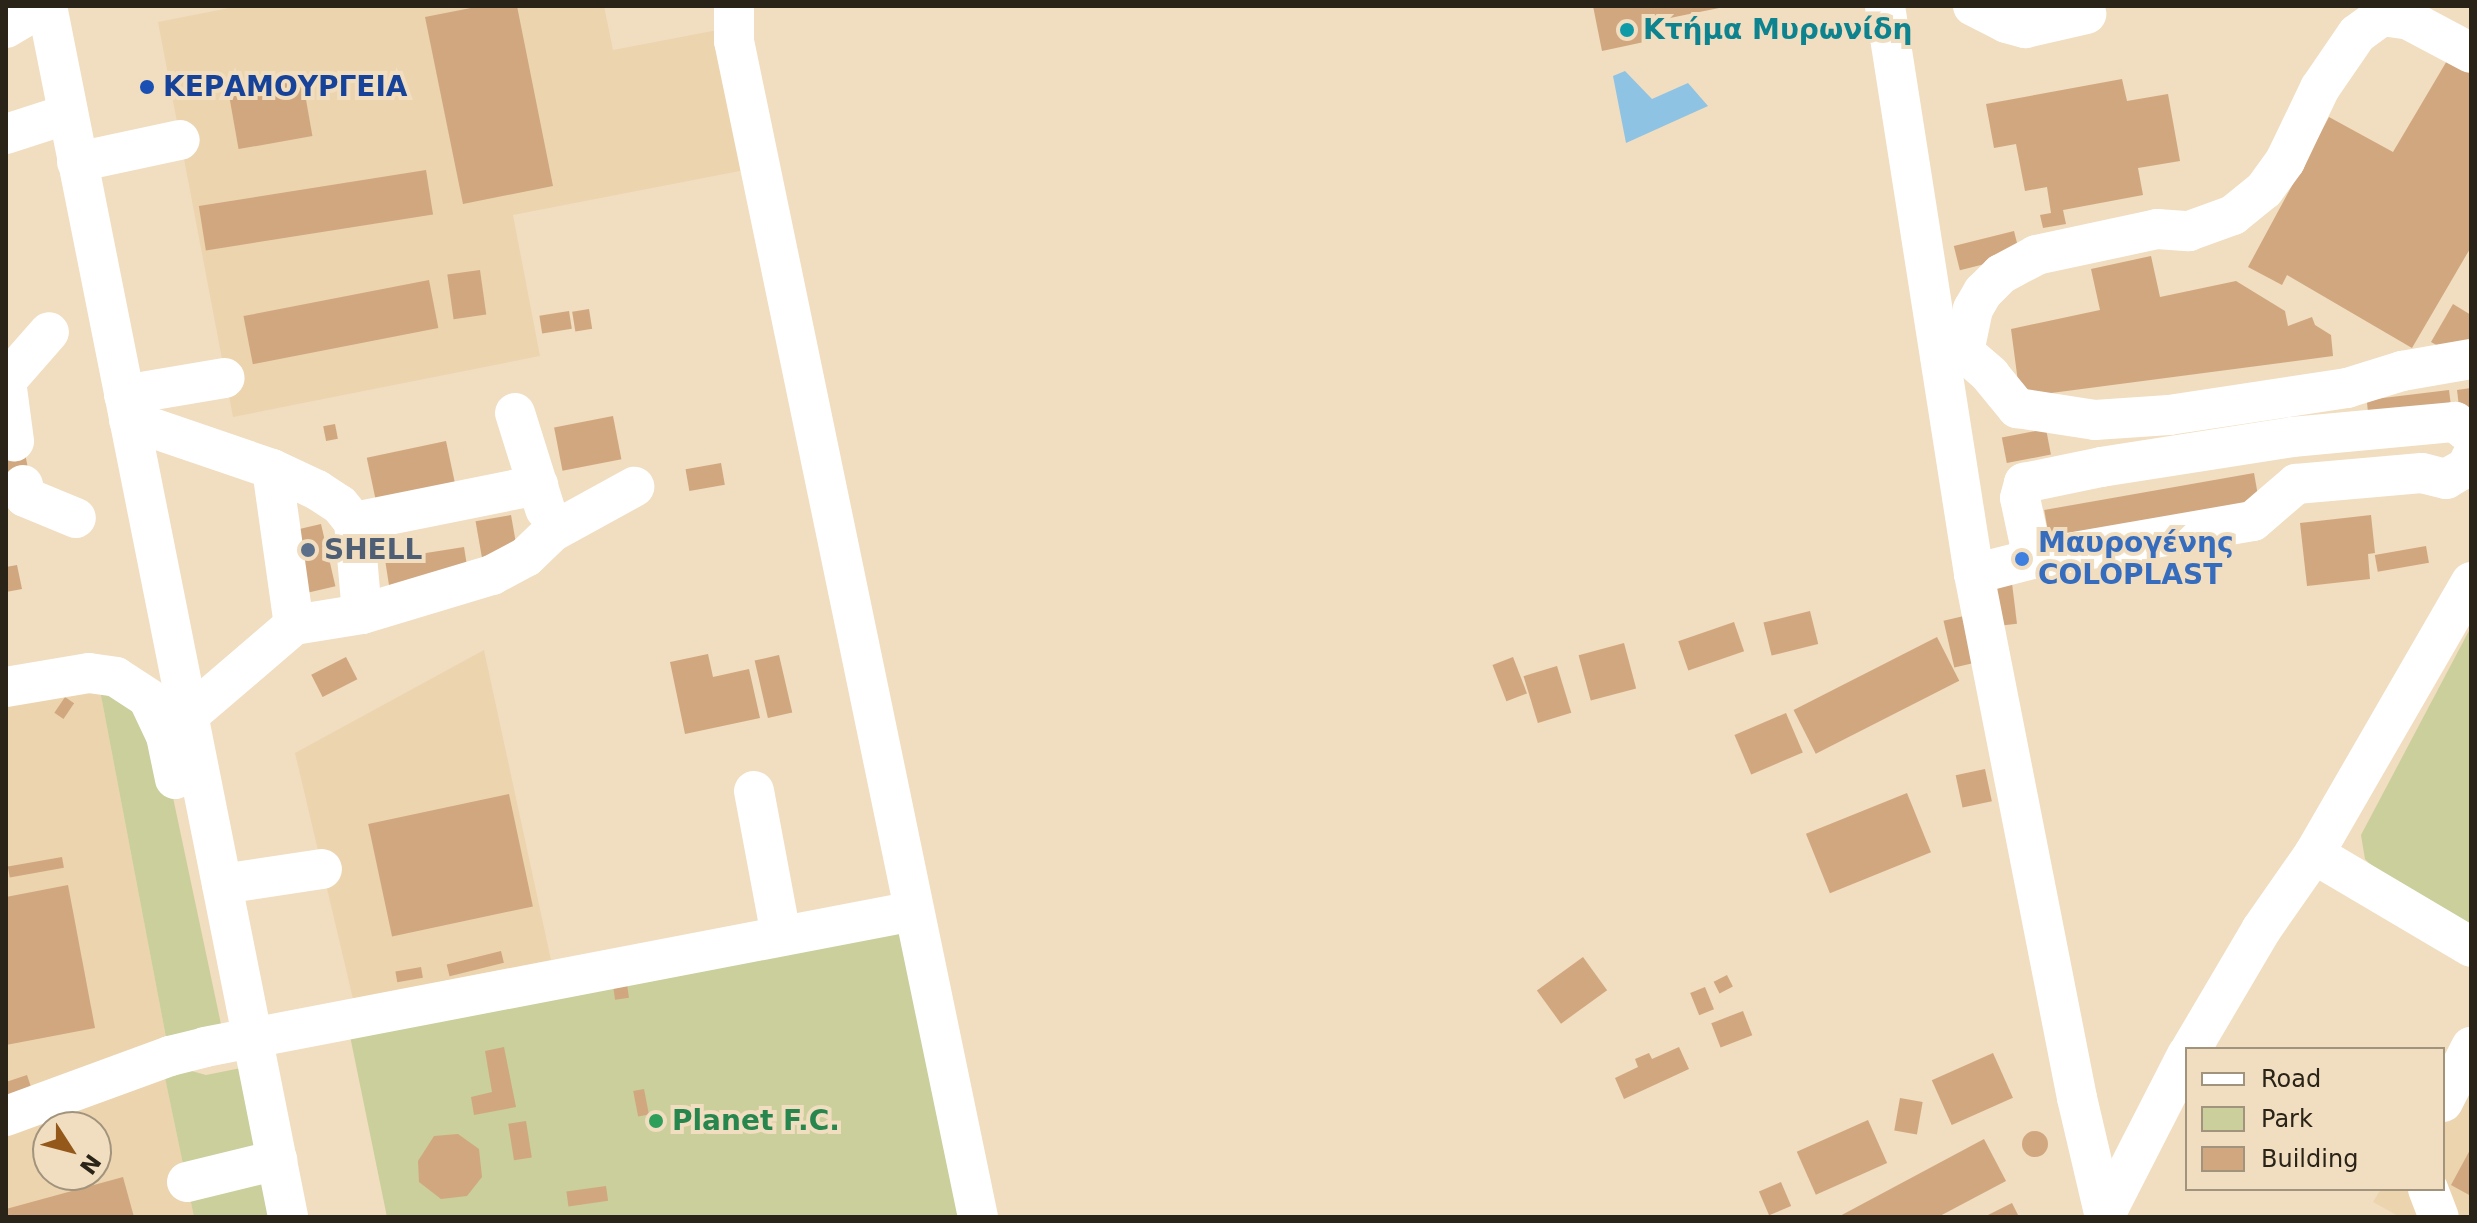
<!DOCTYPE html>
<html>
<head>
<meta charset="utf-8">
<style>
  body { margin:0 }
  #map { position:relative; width:2477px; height:1223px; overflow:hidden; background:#f1ddbf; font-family:"DejaVu Sans",sans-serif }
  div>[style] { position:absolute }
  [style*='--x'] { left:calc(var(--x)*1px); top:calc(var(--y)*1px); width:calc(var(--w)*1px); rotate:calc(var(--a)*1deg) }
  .built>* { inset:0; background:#ecd4af }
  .green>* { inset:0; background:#cacf9c }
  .water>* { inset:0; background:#8ec3e4 }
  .building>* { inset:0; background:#d1a77f; transform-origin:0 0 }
  .round { border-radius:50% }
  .minor>* { height:40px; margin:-20px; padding:0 20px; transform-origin:20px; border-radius:20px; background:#fff }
  .dots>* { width:22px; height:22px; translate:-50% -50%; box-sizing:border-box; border:4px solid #f1ddbf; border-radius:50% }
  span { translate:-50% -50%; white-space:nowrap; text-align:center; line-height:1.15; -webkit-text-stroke:8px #f1ddbf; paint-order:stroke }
  .culture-label { font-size:28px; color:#0d838f; font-weight:700 }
  .left { translate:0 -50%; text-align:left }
  .transit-label { font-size:28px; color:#164399; font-weight:700 }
  .shop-label { font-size:28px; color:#366cbe; font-weight:700 }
  .service-label { font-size:28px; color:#4e5e75; font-weight:700 }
  .leisure-label { font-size:28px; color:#27864d; font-weight:700 }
  .frame { position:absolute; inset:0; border:8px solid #2a2318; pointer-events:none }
  .legend { position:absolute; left:2185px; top:1047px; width:260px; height:144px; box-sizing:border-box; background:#f1ddbf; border:2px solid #a1937c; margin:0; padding:10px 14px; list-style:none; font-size:24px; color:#2a2318 }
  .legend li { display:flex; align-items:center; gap:16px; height:40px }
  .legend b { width:40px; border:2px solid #a1937c }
  .north { position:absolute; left:32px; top:1111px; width:80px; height:80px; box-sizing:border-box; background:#f1ddbf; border:2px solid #a1937c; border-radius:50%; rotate:126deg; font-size:22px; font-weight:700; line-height:32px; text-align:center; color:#2a2318 }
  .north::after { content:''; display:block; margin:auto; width:28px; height:36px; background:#94581a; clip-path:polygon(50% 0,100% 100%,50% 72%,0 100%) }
</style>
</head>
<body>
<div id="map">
  <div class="built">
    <div style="clip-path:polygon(239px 6px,604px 6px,613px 50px,723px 29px,750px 169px,513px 215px,540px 356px,233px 417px,158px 22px)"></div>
    <div style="clip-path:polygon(484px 650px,551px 960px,353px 999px,295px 753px)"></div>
    <div style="clip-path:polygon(100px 690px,169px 1053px,6px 1114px,6px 692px)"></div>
    <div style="clip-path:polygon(2471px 1032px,2471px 1217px,2400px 1217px,2373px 1202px,2381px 1189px,2443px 1189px,2443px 1081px)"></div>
    <div style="clip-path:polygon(evenodd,164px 1073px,194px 1217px,6px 1217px,6px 1132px,164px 1073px,48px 1127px,96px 1127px,96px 1175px,48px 1175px,48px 1127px)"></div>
  </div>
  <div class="green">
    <div style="clip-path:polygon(2471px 627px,2471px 940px,2393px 887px,2365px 859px,2361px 835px)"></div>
    <div style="clip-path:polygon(100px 690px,139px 711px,164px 755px,222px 1029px,169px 1053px)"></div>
    <div style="clip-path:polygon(907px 920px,963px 1217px,387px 1217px,348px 1026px)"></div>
    <div style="clip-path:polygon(241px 1068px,270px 1217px,194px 1217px,164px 1073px,188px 1070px,206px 1075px)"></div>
  </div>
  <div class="water">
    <div style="clip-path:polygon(1625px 71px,1652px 99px,1688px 83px,1708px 106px,1626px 143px,1613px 76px)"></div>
  </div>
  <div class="building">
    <div style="clip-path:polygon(481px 6px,517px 6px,553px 186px,463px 204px,425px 17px)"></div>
    <div style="clip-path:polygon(1593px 6px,1724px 6px,1724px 7px,1655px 21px,1658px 39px,1602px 51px)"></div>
    <div style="clip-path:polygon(2448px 59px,2471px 73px,2471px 247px,2412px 348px,2287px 275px,2282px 285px,2248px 267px,2329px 117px,2393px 152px)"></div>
    <div style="left:302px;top:77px;width:60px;height:75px;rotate:80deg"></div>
    <div style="clip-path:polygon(2122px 79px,2127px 101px,2168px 94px,2180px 161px,2138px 168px,2143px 195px,2063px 210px,2066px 224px,2043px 228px,2040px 215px,2051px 213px,2047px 187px,2025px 191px,2016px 144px,1994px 148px,1986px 104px)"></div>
    <div style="left:426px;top:170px;width:45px;height:230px;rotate:81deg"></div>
    <div style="left:2014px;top:231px;width:25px;height:62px;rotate:76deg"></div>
    <div style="clip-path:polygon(2151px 256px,2160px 297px,2236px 281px,2285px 311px,2288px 326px,2312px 317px,2315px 325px,2331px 335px,2333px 356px,2020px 397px,2011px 329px,2100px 310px,2091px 269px)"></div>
    <div style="left:480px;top:270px;width:45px;height:33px;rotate:82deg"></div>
    <div style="left:429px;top:280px;width:49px;height:189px;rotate:79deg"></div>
    <div style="clip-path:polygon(2453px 304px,2471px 315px,2471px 345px,2458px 357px,2431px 342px)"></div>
    <div style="left:589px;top:309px;width:20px;height:17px;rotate:81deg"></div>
    <div style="left:569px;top:311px;width:18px;height:30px;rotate:81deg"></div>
    <div style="clip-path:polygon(2471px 388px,2471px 413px,2460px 415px,2457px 390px)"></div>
    <div style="left:2449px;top:390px;width:26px;height:83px;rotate:83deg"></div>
    <div style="left:613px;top:416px;width:44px;height:60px;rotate:79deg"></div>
    <div style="left:335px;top:424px;width:15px;height:12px;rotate:79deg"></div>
    <div style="left:2046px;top:429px;width:26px;height:45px;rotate:79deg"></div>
    <div style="clip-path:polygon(22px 439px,31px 483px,6px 488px,6px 442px)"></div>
    <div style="left:446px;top:441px;width:47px;height:81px;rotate:78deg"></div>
    <div style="left:721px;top:463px;width:22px;height:36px;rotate:80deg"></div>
    <div style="left:2254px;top:473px;width:39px;height:213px;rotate:80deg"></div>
    <div style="left:511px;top:515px;width:42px;height:36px;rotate:80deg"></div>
    <div style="clip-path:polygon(2371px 515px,2375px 553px,2368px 554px,2370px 579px,2307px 586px,2300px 523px)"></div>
    <div style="left:321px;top:524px;width:64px;height:32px;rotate:77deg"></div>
    <div style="left:2426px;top:546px;width:17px;height:52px;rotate:80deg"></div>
    <div style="left:464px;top:547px;width:30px;height:80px;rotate:81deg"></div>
    <div style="clip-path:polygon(17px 565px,22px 589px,6px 592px,6px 567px)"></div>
    <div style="left:2011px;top:575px;width:49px;height:26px;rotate:83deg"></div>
    <div style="left:1810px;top:611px;width:34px;height:48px;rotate:76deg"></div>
    <div style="left:1964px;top:616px;width:48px;height:21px;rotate:77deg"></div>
    <div style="left:1734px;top:622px;width:31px;height:59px;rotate:71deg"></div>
    <div style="left:1937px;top:637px;width:49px;height:161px;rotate:63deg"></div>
    <div style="left:1624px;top:643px;width:47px;height:47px;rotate:75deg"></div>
    <div style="clip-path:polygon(708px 654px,713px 677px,749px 669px,760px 718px,685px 734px,670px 662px)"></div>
    <div style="left:779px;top:655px;width:59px;height:25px;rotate:77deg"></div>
    <div style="left:346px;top:657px;width:25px;height:39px;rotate:63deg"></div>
    <div style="left:1513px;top:657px;width:39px;height:22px;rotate:69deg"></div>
    <div style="left:1557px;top:666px;width:49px;height:35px;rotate:73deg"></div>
    <div style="left:65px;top:697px;width:11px;height:19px;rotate:34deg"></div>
    <div style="left:1786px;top:713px;width:43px;height:56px;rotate:67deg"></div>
    <div style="left:1985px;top:769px;width:33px;height:30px;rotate:78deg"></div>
    <div style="left:1907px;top:793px;width:64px;height:109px;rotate:68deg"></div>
    <div style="left:509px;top:794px;width:115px;height:144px;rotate:78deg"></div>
    <div style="left:62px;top:857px;width:11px;height:55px;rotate:80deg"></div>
    <div style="clip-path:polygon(68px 885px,95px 1028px,6px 1045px,6px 897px)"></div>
    <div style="left:501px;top:951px;width:12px;height:56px;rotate:76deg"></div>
    <div style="left:1583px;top:957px;width:41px;height:57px;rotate:54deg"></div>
    <div style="left:421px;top:967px;width:11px;height:26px;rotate:80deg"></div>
    <div style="left:1727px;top:975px;width:13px;height:15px;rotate:63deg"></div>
    <div style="left:626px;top:977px;width:21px;height:14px;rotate:82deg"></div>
    <div style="left:1705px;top:987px;width:24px;height:16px;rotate:68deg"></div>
    <div style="left:1743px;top:1011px;width:26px;height:34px;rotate:69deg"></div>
    <div style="clip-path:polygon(504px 1047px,516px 1107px,474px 1115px,471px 1097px,492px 1092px,485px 1051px)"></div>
    <div style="clip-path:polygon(1679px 1047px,1689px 1069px,1624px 1099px,1615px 1078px,1638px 1067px,1635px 1059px,1649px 1053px,1652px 1059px)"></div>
    <div style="left:1993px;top:1053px;width:49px;height:67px;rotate:66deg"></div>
    <div style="clip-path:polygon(27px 1075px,36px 1102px,6px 1112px,6px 1082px)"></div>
    <div style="left:644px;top:1089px;width:26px;height:11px;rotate:79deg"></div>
    <div style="left:1900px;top:1098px;width:23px;height:33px;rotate:10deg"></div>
    <div style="left:1868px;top:1120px;width:47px;height:78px;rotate:66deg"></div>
    <div style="left:526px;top:1121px;width:37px;height:18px;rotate:81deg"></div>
    <div class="round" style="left:2022px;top:1131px;width:26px;height:26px"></div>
    <div style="clip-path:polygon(458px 1134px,479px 1149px,482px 1177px,467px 1196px,441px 1199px,419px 1182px,418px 1161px,434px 1136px)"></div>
    <div style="clip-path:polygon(1984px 1139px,2006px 1181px,1938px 1217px,1838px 1217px)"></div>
    <div style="clip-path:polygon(2471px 1148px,2471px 1196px,2451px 1185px)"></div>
    <div style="clip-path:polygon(123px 1177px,134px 1217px,6px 1217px,6px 1209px)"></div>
    <div style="left:1781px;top:1182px;width:26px;height:24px;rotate:67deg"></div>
    <div style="left:606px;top:1186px;width:15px;height:40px;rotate:82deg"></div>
    <div style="clip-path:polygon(2012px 1203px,2019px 1217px,1984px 1217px)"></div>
  </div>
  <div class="minor">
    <div style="--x:47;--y:6;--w:1235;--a:78.74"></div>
    <div style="--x:734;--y:6;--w:35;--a:90"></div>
    <div style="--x:734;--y:41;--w:1201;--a:78.28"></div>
    <div style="--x:1885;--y:6;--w:575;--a:81.09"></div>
    <div style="--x:1974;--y:574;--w:534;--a:78.88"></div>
    <div style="--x:2077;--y:1098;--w:122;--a:76.8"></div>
    <div style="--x:1973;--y:6;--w:37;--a:27"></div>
    <div style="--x:2006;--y:23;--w:20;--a:15"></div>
    <div style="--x:2025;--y:28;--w:63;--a:-12.9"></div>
    <div style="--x:6;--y:28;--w:43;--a:-30.7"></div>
    <div style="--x:6;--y:134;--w:65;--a:-17.9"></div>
    <div style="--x:77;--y:162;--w:105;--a:-12.1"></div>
    <div style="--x:1964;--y:352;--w:44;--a:-78.2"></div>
    <div style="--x:1973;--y:309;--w:20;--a:-60"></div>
    <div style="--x:1983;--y:292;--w:25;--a:-45"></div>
    <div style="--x:2001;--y:274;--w:40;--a:-28"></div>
    <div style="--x:2036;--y:255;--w:124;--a:-12.1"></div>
    <div style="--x:2157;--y:229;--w:32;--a:4"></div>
    <div style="--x:2189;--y:231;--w:47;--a:-20"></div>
    <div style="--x:2233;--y:215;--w:40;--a:-39"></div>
    <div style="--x:2264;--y:190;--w:36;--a:-54"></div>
    <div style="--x:2285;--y:161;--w:81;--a:-64.4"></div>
    <div style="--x:2320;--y:88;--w:65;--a:-55.6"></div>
    <div style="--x:2357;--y:34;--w:31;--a:-36"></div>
    <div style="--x:2382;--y:16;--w:27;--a:8"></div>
    <div style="--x:2409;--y:20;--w:70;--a:28"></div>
    <div style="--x:1940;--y:355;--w:24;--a:-7"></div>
    <div style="--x:1964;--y:352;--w:35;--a:41"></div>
    <div style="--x:1990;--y:375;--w:43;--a:50.7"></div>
    <div style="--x:2017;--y:408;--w:79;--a:8.7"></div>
    <div style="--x:2095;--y:420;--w:74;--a:-3.9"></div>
    <div style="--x:2169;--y:415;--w:180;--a:-8.6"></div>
    <div style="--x:2347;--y:388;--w:58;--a:-17.2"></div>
    <div style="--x:2402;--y:371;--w:70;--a:-9.9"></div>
    <div style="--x:6;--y:381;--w:65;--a:-48.7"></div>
    <div style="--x:6;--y:381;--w:61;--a:82.4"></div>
    <div style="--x:124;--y:395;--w:102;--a:-9.6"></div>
    <div style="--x:515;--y:413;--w:101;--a:72.6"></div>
    <div style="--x:129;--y:420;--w:151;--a:18.9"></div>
    <div style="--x:272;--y:469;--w:158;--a:82"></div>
    <div style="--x:294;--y:625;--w:140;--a:139.4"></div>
    <div style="--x:272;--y:469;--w:50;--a:25"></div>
    <div style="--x:317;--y:490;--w:27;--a:33"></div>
    <div style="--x:340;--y:505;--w:22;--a:51"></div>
    <div style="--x:354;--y:522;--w:92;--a:85"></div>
    <div style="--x:23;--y:485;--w:12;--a:81"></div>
    <div style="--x:25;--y:497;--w:55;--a:22.4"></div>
    <div style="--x:354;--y:522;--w:188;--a:-11.4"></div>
    <div style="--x:2033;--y:559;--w:62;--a:-102"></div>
    <div style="--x:2020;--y:498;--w:16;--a:-75"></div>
    <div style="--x:2024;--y:483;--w:79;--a:-11.7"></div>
    <div style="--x:2101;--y:467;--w:193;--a:-8.9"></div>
    <div style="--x:2292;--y:437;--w:164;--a:-5.3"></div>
    <div style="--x:2455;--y:422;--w:21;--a:39"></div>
    <div style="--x:1974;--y:574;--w:61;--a:-14.3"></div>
    <div style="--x:2033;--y:559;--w:223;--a:-9.8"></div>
    <div style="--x:2253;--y:521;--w:57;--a:-40.7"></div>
    <div style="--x:2296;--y:484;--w:126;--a:-5"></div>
    <div style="--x:2422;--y:473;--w:25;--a:14"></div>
    <div style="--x:2446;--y:479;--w:24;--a:-30"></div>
    <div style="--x:2467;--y:467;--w:10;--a:-66"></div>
    <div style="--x:294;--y:625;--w:69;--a:-9.2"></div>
    <div style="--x:362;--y:614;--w:136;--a:-16.7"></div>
    <div style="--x:492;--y:575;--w:38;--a:-28"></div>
    <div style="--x:526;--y:557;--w:36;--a:-44"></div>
    <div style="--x:552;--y:532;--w:94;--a:-28.8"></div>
    <div style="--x:6;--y:687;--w:84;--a:-9.6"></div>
    <div style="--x:89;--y:673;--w:27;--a:8"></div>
    <div style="--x:116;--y:677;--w:38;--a:33"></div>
    <div style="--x:148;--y:698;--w:42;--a:64.7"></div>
    <div style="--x:166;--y:736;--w:44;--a:78.2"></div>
    <div style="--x:754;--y:791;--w:147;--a:79.4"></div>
    <div style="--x:2314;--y:854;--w:182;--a:30.6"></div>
    <div style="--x:222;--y:884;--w:101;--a:-8.5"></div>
    <div style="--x:2191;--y:1049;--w:138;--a:-59.5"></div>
    <div style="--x:2261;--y:930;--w:93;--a:-55.1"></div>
    <div style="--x:2314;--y:854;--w:314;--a:-60"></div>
    <div style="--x:2443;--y:1102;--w:62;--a:-63"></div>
    <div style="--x:6;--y:1116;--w:175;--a:-20.1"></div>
    <div style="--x:170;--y:1056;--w:36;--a:-14"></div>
    <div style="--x:205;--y:1047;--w:721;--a:-10.87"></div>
    <div style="--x:187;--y:1182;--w:93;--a:-13.7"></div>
    <div style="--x:2428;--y:1189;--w:30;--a:69"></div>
    <div style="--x:2105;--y:1215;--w:180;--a:-62.9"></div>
  </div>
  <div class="dots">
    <div style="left:1627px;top:30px;background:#0f9aa8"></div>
    <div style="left:147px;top:87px;background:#1a4fb4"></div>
    <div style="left:308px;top:550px;background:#5c6f8a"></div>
    <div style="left:2022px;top:559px;background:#3f7fe0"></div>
    <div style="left:656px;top:1121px;background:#2e9e5b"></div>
  </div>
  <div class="culture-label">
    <span class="left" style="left:1643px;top:30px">Κτήμα Μυρωνίδη</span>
  </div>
  <div class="transit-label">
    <span class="left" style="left:163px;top:87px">ΚΕΡΑΜΟΥΡΓΕΙΑ</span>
  </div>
  <div class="shop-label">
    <span class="left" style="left:2038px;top:559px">Μαυρογένης<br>COLOPLAST</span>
  </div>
  <div class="service-label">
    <span class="left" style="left:324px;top:550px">SHELL</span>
  </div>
  <div class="leisure-label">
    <span class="left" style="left:672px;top:1121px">Planet F.C.</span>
  </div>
  <div class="frame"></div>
  <ul class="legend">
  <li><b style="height:10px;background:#fff"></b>Road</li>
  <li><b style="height:22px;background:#cacf9c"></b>Park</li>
  <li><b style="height:22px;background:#d1a77f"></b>Building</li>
  </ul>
  <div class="north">N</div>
</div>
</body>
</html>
